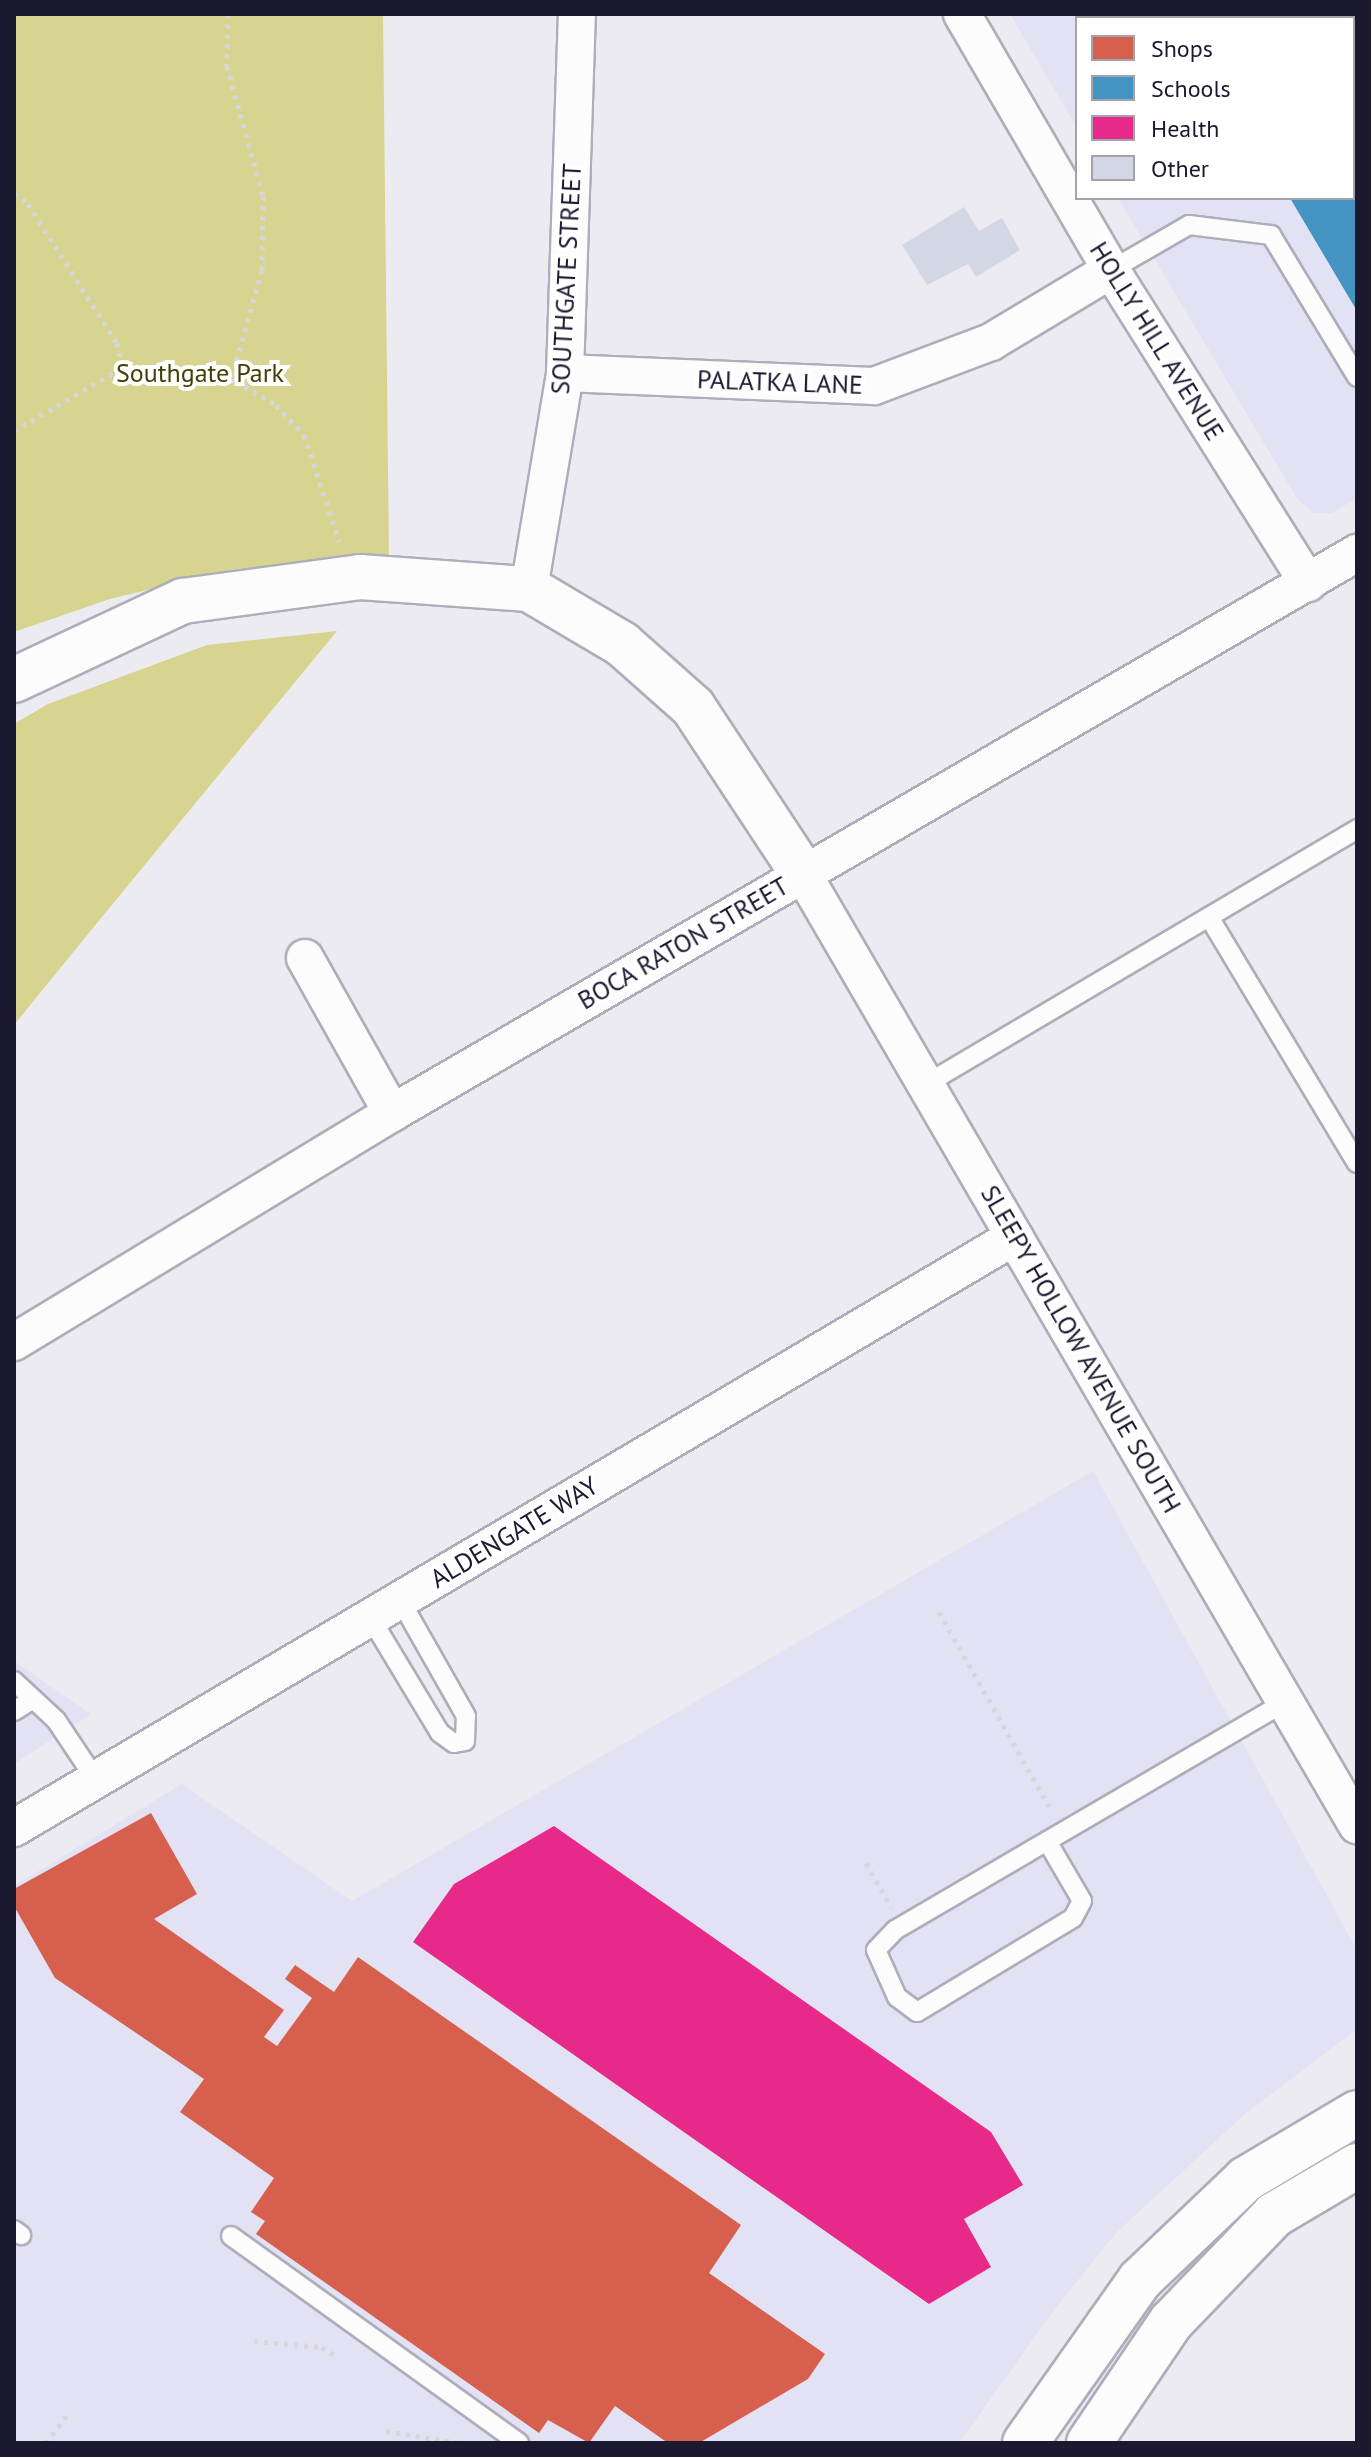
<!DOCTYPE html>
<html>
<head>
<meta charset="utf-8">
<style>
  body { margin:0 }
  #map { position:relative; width:1371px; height:2457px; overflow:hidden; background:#ecebf2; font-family:"PT Sans",sans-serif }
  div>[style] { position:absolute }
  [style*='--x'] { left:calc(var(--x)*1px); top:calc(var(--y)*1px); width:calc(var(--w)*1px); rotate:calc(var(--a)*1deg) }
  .built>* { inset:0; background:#e3e2f4 }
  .green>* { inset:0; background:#d7d490 }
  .shops>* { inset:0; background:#d6604d }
  .schools>* { inset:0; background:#4393c3 }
  .health>* { inset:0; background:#e7298a }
  .building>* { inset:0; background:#d3d7e5 }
  .path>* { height:5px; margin-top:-2.5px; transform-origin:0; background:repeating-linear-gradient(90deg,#d7d7da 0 4px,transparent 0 10px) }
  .roads { filter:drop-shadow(2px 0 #aeadba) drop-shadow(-2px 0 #aeadba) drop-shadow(0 2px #aeadba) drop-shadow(0 -2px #aeadba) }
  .service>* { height:18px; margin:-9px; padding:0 9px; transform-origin:9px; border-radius:9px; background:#fcfcfd }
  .minor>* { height:36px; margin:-18px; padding:0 18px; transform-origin:18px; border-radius:18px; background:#fcfcfd }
  .tertiary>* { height:44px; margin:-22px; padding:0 22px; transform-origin:22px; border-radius:22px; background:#fcfcfd }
  .secondary>* { height:44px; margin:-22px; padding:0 22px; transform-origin:22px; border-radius:22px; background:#fcfcfd }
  span { translate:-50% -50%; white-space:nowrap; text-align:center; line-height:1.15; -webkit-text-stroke:8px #fff; paint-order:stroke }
  .street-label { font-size:26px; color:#1b192f }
  .park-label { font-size:26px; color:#424004 }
  .frame { position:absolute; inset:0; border:16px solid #1b192f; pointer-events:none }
  .legend { position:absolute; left:1075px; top:16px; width:280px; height:184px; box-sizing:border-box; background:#fff; border:2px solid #a4a3ac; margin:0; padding:10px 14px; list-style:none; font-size:24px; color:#1b192f }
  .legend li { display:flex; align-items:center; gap:16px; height:40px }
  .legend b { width:40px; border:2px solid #a4a3ac }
</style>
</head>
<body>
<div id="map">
  <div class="built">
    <div style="clip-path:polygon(1010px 14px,1357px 14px,1357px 498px,1332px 513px,1314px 513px,1298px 500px,1118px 198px,1353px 198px,1353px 18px,1077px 18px,1077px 128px)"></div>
    <div style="clip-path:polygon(1093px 1471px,1357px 1950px,1357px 2029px,1244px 2115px,1116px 2233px,1054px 2310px,959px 2443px,14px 2443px,14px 1886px,182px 1784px,352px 1901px)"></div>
    <div style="clip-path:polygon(14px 1661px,91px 1714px,14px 1764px)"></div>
  </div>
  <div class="green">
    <div style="clip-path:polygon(14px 14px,383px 14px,389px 559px,235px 569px,110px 599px,14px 632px)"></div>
    <div style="clip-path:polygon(337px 631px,97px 923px,14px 1025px,14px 724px,48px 704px,207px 645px)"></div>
  </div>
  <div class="shops">
    <div style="clip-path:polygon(151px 1813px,197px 1894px,154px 1919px,284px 2010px,264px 2037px,277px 2046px,312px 1998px,285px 1979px,295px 1965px,334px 1992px,358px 1957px,741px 2225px,709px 2273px,825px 2354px,808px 2379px,699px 2443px,668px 2443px,615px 2406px,589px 2443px,548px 2420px,539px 2433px,256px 2234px,265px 2221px,251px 2212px,274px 2178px,180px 2112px,204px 2079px,55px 1978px,14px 1906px,14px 1889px)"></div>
  </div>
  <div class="schools">
    <div style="clip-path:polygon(1357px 38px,1357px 311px,1290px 198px,1353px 198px)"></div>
  </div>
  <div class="health">
    <div style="clip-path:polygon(554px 1826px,991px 2132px,1023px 2185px,964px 2219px,991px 2267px,929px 2304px,413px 1942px,454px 1884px)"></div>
  </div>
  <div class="building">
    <div style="clip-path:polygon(964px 207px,979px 231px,1002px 218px,1020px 250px,976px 277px,968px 264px,927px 285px,902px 245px)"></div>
  </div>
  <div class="path">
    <div style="--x:228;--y:14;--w:52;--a:91.1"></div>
    <div style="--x:227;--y:66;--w:135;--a:74.5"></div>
    <div style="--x:263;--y:196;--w:74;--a:90.8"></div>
    <div style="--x:262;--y:270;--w:96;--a:105.8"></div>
    <div style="--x:236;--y:362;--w:19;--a:90"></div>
    <div style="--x:236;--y:381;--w:47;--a:31"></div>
    <div style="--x:276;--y:405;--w:41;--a:47"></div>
    <div style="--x:304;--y:435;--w:112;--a:71.7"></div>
    <div style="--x:14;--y:193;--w:18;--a:38"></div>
    <div style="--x:28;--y:204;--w:165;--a:57.4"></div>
    <div style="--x:117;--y:343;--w:25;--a:79"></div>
    <div style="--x:122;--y:368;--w:115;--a:6.5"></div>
    <div style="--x:14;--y:431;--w:125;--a:-30.3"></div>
    <div style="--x:939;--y:1612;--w:227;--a:60.5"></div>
    <div style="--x:866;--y:1863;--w:51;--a:60.4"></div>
    <div style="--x:254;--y:2341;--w:68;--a:5"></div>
    <div style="--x:322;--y:2347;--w:20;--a:33"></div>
    <div style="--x:386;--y:2431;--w:74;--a:9.3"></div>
    <div style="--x:46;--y:2443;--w:39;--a:-53"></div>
  </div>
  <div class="roads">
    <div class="service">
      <div style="--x:1111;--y:270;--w:90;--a:-30"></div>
      <div style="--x:1189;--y:225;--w:83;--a:7"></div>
      <div style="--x:1271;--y:235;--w:166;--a:58.8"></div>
      <div style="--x:1209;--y:917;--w:287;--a:59"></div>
      <div style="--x:928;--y:1083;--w:499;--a:-30.6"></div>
      <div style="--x:370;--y:1617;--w:135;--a:58.9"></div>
      <div style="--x:440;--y:1733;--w:17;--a:36"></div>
      <div style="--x:454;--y:1743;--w:11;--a:-10"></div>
      <div style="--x:465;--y:1741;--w:25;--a:-88"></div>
      <div style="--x:466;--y:1716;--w:133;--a:-119.6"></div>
      <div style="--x:14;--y:1681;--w:57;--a:42.9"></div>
      <div style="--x:56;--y:1720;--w:72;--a:56.3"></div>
      <div style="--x:14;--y:1711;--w:22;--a:-32"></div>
      <div style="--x:1047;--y:1841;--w:69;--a:59.7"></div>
      <div style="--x:1082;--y:1901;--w:19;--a:118"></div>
      <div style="--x:1073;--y:1918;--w:182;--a:148.9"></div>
      <div style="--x:917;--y:2012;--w:25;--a:-143"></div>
      <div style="--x:897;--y:1997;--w:51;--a:-114.1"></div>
      <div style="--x:876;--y:1950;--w:28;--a:-46"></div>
      <div style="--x:895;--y:1930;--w:452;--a:-30.3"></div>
      <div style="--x:14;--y:2230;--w:9;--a:36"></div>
      <div style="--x:231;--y:2236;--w:355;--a:35.7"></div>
    </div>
    <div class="minor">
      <div style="--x:962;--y:14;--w:296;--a:59.8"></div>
      <div style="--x:1111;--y:270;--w:370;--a:57.8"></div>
      <div style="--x:565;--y:373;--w:309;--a:2.4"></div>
      <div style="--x:874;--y:386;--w:125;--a:-20.6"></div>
      <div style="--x:991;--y:342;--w:140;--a:-31"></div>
      <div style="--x:529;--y:589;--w:219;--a:-80.5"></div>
      <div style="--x:565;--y:373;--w:359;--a:-88.1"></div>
      <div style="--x:803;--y:874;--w:1101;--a:59.78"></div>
      <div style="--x:305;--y:958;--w:178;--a:60.7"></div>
      <div style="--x:14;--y:1342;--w:442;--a:-31.2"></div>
      <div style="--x:392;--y:1113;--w:1116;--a:-30.13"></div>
      <div style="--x:14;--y:1828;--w:1162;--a:-30.58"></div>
    </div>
    <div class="tertiary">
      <div style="--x:14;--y:680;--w:187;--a:-25.1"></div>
      <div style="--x:183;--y:601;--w:179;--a:-7.7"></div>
      <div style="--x:360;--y:577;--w:169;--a:4.1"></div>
      <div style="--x:529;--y:589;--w:108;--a:30.6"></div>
      <div style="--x:622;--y:644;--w:95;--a:41.6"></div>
      <div style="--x:693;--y:707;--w:200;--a:56.6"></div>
    </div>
    <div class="secondary">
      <div style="--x:1025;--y:2443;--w:199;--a:-54.8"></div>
      <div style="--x:1140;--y:2280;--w:146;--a:-43.6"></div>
      <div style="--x:1246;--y:2179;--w:129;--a:-30.7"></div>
      <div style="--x:1089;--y:2443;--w:146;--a:-55.9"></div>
      <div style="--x:1171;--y:2322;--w:149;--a:-46.1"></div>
      <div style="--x:1274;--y:2215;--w:96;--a:-30.6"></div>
    </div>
  </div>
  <div class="street-label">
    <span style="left:566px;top:279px;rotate:-87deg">SOUTHGATE STREET</span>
    <span style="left:1157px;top:341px;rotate:58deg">HOLLY HILL AVENUE</span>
    <span style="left:780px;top:382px;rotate:2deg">PALATKA LANE</span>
    <span style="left:683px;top:943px;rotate:-30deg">BOCA RATON STREET</span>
    <span style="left:1081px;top:1349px;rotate:60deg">SLEEPY HOLLOW AVENUE SOUTH</span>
    <span style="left:514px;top:1532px;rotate:-31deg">ALDENGATE WAY</span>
  </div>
  <div class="park-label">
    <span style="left:200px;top:373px">Southgate Park</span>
  </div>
  <div class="frame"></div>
  <ul class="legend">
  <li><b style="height:22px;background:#d6604d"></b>Shops</li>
  <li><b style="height:22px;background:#4393c3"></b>Schools</li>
  <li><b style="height:22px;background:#e7298a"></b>Health</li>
  <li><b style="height:22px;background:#d3d7e5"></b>Other</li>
  </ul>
</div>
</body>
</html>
